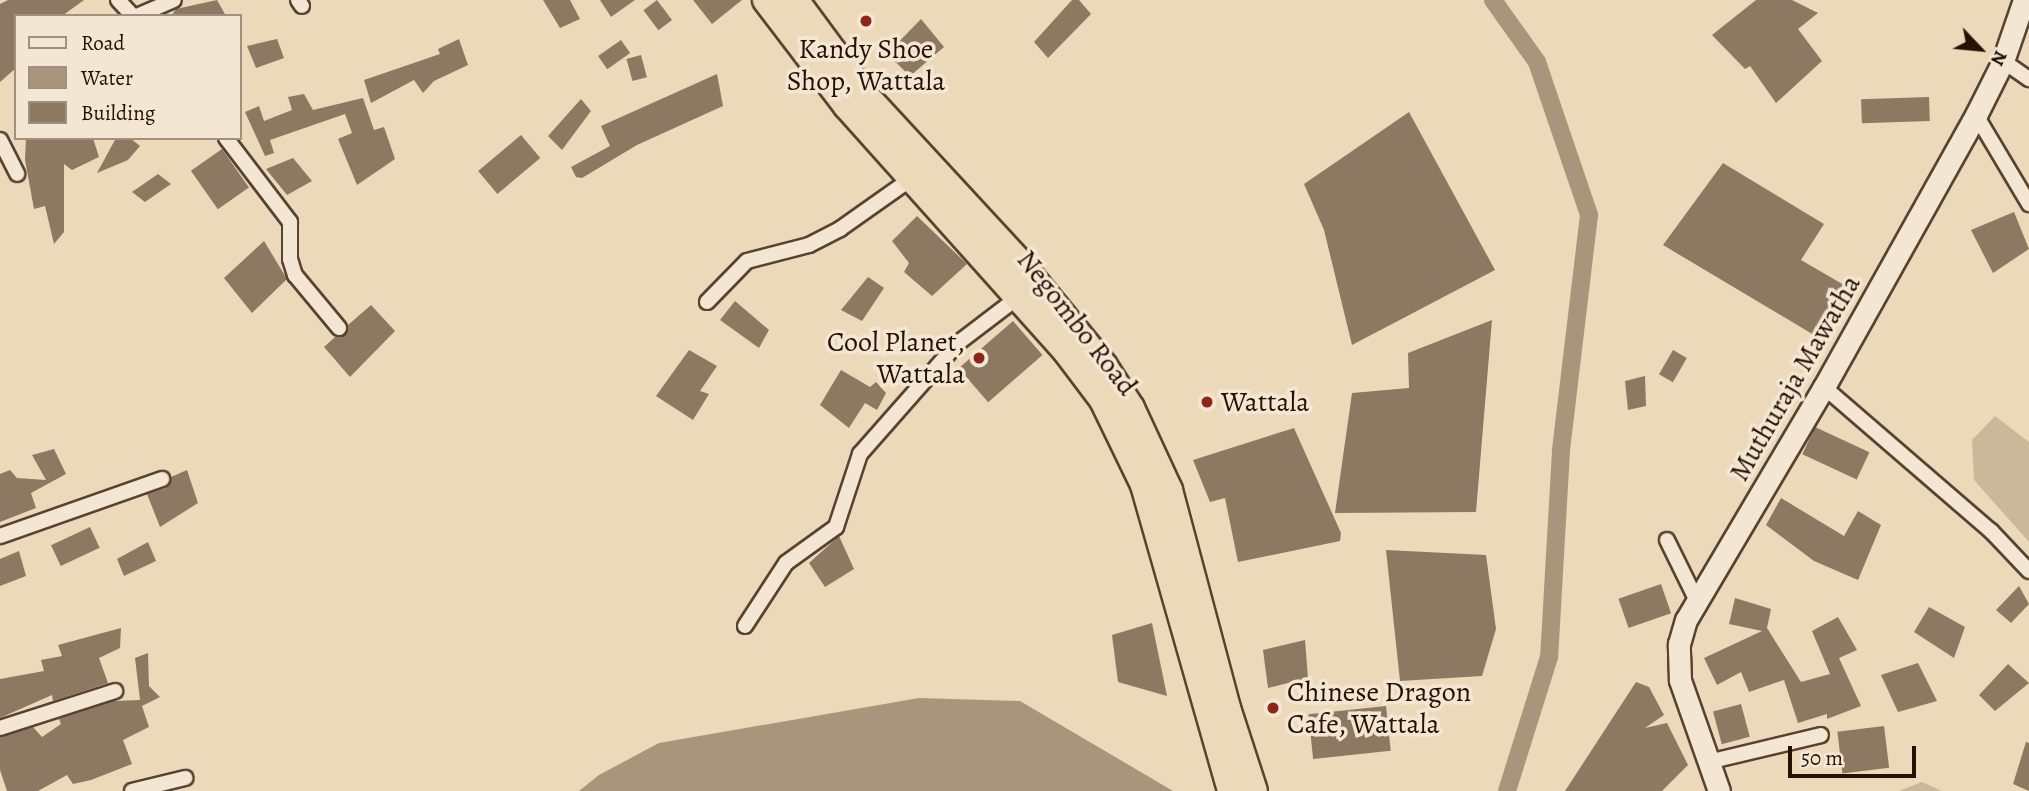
<!DOCTYPE html>
<html>
<head>
<meta charset="utf-8">
<style>
  body { margin:0 }
  #map { position:relative; width:2029px; height:791px; overflow:hidden; background:#ecd9b9; font-family:Alegreya,serif }
  div>[style] { position:absolute }
  [style*='--x'] { left:calc(var(--x)*1px); top:calc(var(--y)*1px); width:calc(var(--w)*1px); rotate:calc(var(--a)*1deg) }
  .green>* { inset:0; background:#cbb79a }
  .water>* { inset:0; background:#a9957b }
  .canal>* { height:18px; margin:-9px; padding:0 9px; transform-origin:9px; border-radius:9px; background:#a9957b }
  .building>* { inset:0; background:#8d7962; transform-origin:0 0 }
  .roads { filter:drop-shadow(2px 0 #584231) drop-shadow(-2px 0 #584231) drop-shadow(0 2px #584231) drop-shadow(0 -2px #584231) }
  .street>* { height:14px; margin:-7px; padding:0 7px; transform-origin:7px; border-radius:7px; background:#f3e6d2 }
  .secondary>* { height:21px; margin:-10.5px; padding:0 10.5px; transform-origin:10.5px; border-radius:10.5px; background:#f3e6d2 }
  .highway>* { height:26px; margin:-13px; padding:0 13px; transform-origin:13px; border-radius:13px; background:#ecd9b9 }
  .dots>* { width:19px; height:19px; translate:-50% -50%; box-sizing:border-box; border:4px solid #f3e6d2; border-radius:50% }
  span { translate:-50% -50%; white-space:nowrap; text-align:center; line-height:1.15; -webkit-text-stroke:7px #f3e6d2; paint-order:stroke }
  .poi-label { font-size:28px; color:#271004 }
  .right { translate:-100% -50%; text-align:right }
  .left { translate:0 -50%; text-align:left }
  .street-label { font-size:28px; color:#271004 }
  .legend { position:absolute; left:14px; top:14px; width:228px; height:126px; box-sizing:border-box; background:#f3e6d2; border:2px solid #a19080; margin:0; padding:9px 12px; list-style:none; font-size:21px; color:#271004 }
  .legend li { display:flex; align-items:center; gap:14px; height:35px }
  .legend b { width:35px; border:2px solid #a19080 }
  .north { position:absolute; left:1945px; top:14px; width:70px; height:70px; -webkit-text-stroke:5px #f3e6d2; paint-order:stroke; rotate:116deg; font-size:19px; font-weight:700; line-height:28px; text-align:center; color:#271004 }
  .north::after { content:''; display:block; margin:auto; width:24px; height:32px; background:#271004; clip-path:polygon(50% 0,100% 100%,50% 72%,0 100%) }
  .scale { position:absolute; left:1788px; top:746px; width:128px; height:32px; box-sizing:border-box; border:4px solid #271004; border-top:0; padding-left:9px; font-size:21px; line-height:24px; white-space:nowrap; color:#271004; -webkit-text-stroke:5px #f3e6d2; paint-order:stroke }
</style>
</head>
<body>
<div id="map">
  <div class="green">
    <div style="clip-path:polygon(1995px 416px,2029px 442px,2029px 542px,1974px 480px,1972px 440px)"></div>
    <div style="clip-path:polygon(1922px 782px,1942px 791px,1899px 791px)"></div>
  </div>
  <div class="water">
    <div style="clip-path:polygon(919px 698px,1020px 701px,1173px 791px,579px 791px,599px 775px,659px 743px)"></div>
  </div>
  <div class="canal">
    <div style="--x:1493;--y:0;--w:76;--a:54.6"></div>
    <div style="--x:1537;--y:62;--w:162;--a:71.2"></div>
    <div style="--x:1589;--y:215;--w:238;--a:96.8"></div>
    <div style="--x:1561;--y:451;--w:206;--a:93.3"></div>
    <div style="--x:1549;--y:657;--w:140;--a:107.4"></div>
  </div>
  <div class="building">
    <div style="clip-path:polygon(8px 0,84px 0,62px 16px,16px 16px,16px 68px,0 82px,0 4px)"></div>
    <div style="clip-path:polygon(217px 0,226px 16px,171px 16px,176px 9px)"></div>
    <div style="clip-path:polygon(543px 0,570px 0,580px 19px,560px 28px)"></div>
    <div style="clip-path:polygon(600px 0,635px 0,611px 17px)"></div>
    <div style="left:657px;top:0;width:25px;height:17px;rotate:53deg"></div>
    <div style="clip-path:polygon(693px 0,742px 0,712px 24px)"></div>
    <div style="clip-path:polygon(1072px 0,1079px 0,1091px 14px,1048px 58px,1034px 42px)"></div>
    <div style="clip-path:polygon(1756px 0,1792px 0,1818px 13px,1798px 29px,1822px 61px,1776px 103px,1750px 66px,1745px 69px,1712px 35px)"></div>
    <div style="clip-path:polygon(921px 19px,944px 47px,910px 76px,887px 54px)"></div>
    <div style="clip-path:polygon(277px 39px,284px 58px,256px 68px,247px 46px)"></div>
    <div style="clip-path:polygon(459px 39px,468px 65px,434px 81px,423px 93px,414px 80px,371px 103px,364px 80px,440px 54px,438px 49px)"></div>
    <div style="left:621px;top:40px;width:16px;height:28px;rotate:55deg"></div>
    <div style="left:641px;top:55px;width:23px;height:15px;rotate:75deg"></div>
    <div style="clip-path:polygon(717px 74px,723px 106px,637px 145px,582px 178px,576px 177px,571px 167px,610px 146px,601px 126px)"></div>
    <div style="clip-path:polygon(304px 94px,313px 110px,363px 98px,374px 130px,384px 127px,395px 159px,357px 185px,338px 139px,352px 133px,345px 114px,270px 140px,274px 153px,265px 156px,245px 112px,259px 106px,264px 121px,292px 110px,288px 97px)"></div>
    <div style="left:1929px;top:97px;width:24px;height:68px;rotate:88deg"></div>
    <div style="clip-path:polygon(581px 99px,591px 111px,562px 150px,548px 136px)"></div>
    <div style="clip-path:polygon(1409px 112px,1495px 270px,1352px 345px,1324px 230px,1304px 184px)"></div>
    <div style="left:521px;top:135px;width:30px;height:56px;rotate:50deg"></div>
    <div style="clip-path:polygon(26px 138px,93px 138px,99px 157px,72px 170px,64px 164px,64px 232px,54px 244px,45px 206px,34px 209px,25px 160px)"></div>
    <div style="clip-path:polygon(116px 138px,130px 138px,140px 146px,128px 160px,97px 173px)"></div>
    <div style="left:222px;top:149px;width:47px;height:38px;rotate:55deg"></div>
    <div style="clip-path:polygon(293px 158px,312px 181px,287px 195px,266px 169px)"></div>
    <div style="clip-path:polygon(1723px 163px,1824px 224px,1801px 260px,1856px 292px,1824px 341px,1663px 245px)"></div>
    <div style="clip-path:polygon(158px 174px,171px 184px,145px 202px,132px 192px)"></div>
    <div style="clip-path:polygon(2014px 212px,2029px 249px,1993px 273px,1971px 230px)"></div>
    <div style="clip-path:polygon(917px 216px,967px 264px,932px 296px,904px 272px,909px 263px,892px 241px)"></div>
    <div style="clip-path:polygon(264px 241px,287px 279px,252px 313px,224px 278px)"></div>
    <div style="clip-path:polygon(868px 277px,884px 288px,862px 321px,841px 310px)"></div>
    <div style="clip-path:polygon(735px 301px,769px 330px,759px 348px,720px 320px)"></div>
    <div style="clip-path:polygon(371px 305px,395px 331px,350px 377px,324px 347px,335px 337px,346px 335px,348px 325px)"></div>
    <div style="clip-path:polygon(1492px 320px,1476px 512px,1335px 513px,1352px 393px,1409px 388px,1408px 353px)"></div>
    <div style="left:1013px;top:321px;width:45px;height:72px;rotate:49deg"></div>
    <div style="clip-path:polygon(689px 350px,717px 366px,700px 391px,709px 394px,693px 420px,656px 396px)"></div>
    <div style="left:1673px;top:350px;width:16px;height:28px;rotate:30deg"></div>
    <div style="clip-path:polygon(841px 370px,870px 387px,876px 382px,886px 393px,877px 410px,865px 403px,849px 428px,820px 405px)"></div>
    <div style="clip-path:polygon(1645px 376px,1646px 406px,1628px 410px,1625px 381px)"></div>
    <div style="left:1815px;top:427px;width:60px;height:30px;rotate:25deg"></div>
    <div style="clip-path:polygon(1294px 428px,1341px 533px,1340px 541px,1238px 562px,1225px 498px,1210px 502px,1193px 460px)"></div>
    <div style="clip-path:polygon(54px 449px,66px 474px,31px 493px,36px 508px,0 522px,0 474px,10px 470px,17px 478px,46px 480px,32px 455px)"></div>
    <div style="clip-path:polygon(187px 470px,198px 503px,160px 527px,147px 494px,166px 488px,171px 477px)"></div>
    <div style="clip-path:polygon(1781px 498px,1844px 536px,1858px 511px,1881px 525px,1858px 580px,1814px 561px,1766px 525px)"></div>
    <div style="left:90px;top:527px;width:23px;height:43px;rotate:65deg"></div>
    <div style="clip-path:polygon(839px 536px,854px 569px,825px 587px,809px 563px)"></div>
    <div style="clip-path:polygon(148px 542px,156px 561px,124px 576px,117px 559px)"></div>
    <div style="clip-path:polygon(1386px 550px,1486px 555px,1496px 629px,1482px 676px,1400px 681px)"></div>
    <div style="clip-path:polygon(19px 551px,26px 576px,0 586px,0 559px)"></div>
    <div style="left:1661px;top:584px;width:31px;height:45px;rotate:71deg"></div>
    <div style="clip-path:polygon(2019px 586px,2029px 604px,2011px 623px,1996px 610px)"></div>
    <div style="clip-path:polygon(1735px 598px,1771px 609px,1767px 628px,1801px 682px,1830px 674px,1812px 631px,1838px 617px,1857px 650px,1839px 658px,1861px 706px,1827px 719px,1827px 714px,1798px 723px,1784px 680px,1749px 692px,1741px 672px,1717px 685px,1704px 658px,1762px 631px,1729px 624px)"></div>
    <div style="clip-path:polygon(1929px 607px,1965px 627px,1954px 658px,1914px 632px)"></div>
    <div style="clip-path:polygon(1152px 623px,1167px 696px,1118px 682px,1112px 635px)"></div>
    <div style="clip-path:polygon(121px 628px,120px 648px,99px 658px,108px 683px,53px 701px,52px 695px,0 718px,0 679px,44px 671px,41px 660px,62px 656px,58px 645px)"></div>
    <div style="clip-path:polygon(1305px 640px,1308px 678px,1268px 688px,1263px 650px)"></div>
    <div style="clip-path:polygon(148px 653px,149px 686px,160px 697px,142px 706px,149px 727px,123px 740px,132px 764px,91px 780px,73px 784px,67px 775px,38px 791px,7px 791px,0 770px,0 737px,33px 727px,42px 737px,61px 724px,59px 719px,114px 701px,140px 700px,135px 658px)"></div>
    <div style="clip-path:polygon(1918px 663px,1937px 701px,1898px 712px,1881px 675px)"></div>
    <div style="clip-path:polygon(2008px 664px,2029px 683px,1995px 711px,1979px 695px)"></div>
    <div style="clip-path:polygon(1636px 682px,1649px 687px,1664px 715px,1645px 728px,1667px 723px,1688px 765px,1662px 791px,1565px 791px)"></div>
    <div style="left:1741px;top:704px;width:34px;height:29px;rotate:75deg"></div>
    <div style="left:1386px;top:706px;width:45px;height:78px;rotate:84deg"></div>
    <div style="left:1884px;top:726px;width:42px;height:47px;rotate:83deg"></div>
    <div style="clip-path:polygon(2026px 742px,2029px 743px,2029px 791px,2013px 784px)"></div>
  </div>
  <div class="roads">
    <div class="street">
      <div style="--x:118;--y:0;--w:22;--a:47"></div>
      <div style="--x:298;--y:0;--w:7;--a:56"></div>
      <div style="--x:137;--y:16;--w:40;--a:-23.4"></div>
      <div style="--x:2003;--y:61;--w:32;--a:35"></div>
      <div style="--x:1976;--y:115;--w:104;--a:59.2"></div>
      <div style="--x:226;--y:138;--w:106;--a:52.7"></div>
      <div style="--x:290;--y:222;--w:37;--a:90"></div>
      <div style="--x:290;--y:259;--w:17;--a:73"></div>
      <div style="--x:295;--y:275;--w:69;--a:50.3"></div>
      <div style="--x:0;--y:140;--w:38;--a:63"></div>
      <div style="--x:707;--y:302;--w:57;--a:-45.7"></div>
      <div style="--x:747;--y:261;--w:64;--a:-14.5"></div>
      <div style="--x:809;--y:245;--w:35;--a:-27"></div>
      <div style="--x:840;--y:229;--w:87;--a:-35.2"></div>
      <div style="--x:1824;--y:387;--w:221;--a:40.8"></div>
      <div style="--x:1991;--y:531;--w:55;--a:46.5"></div>
      <div style="--x:0;--y:536;--w:172;--a:-19.4"></div>
      <div style="--x:1667;--y:540;--w:68;--a:63.8"></div>
      <div style="--x:745;--y:626;--w:75;--a:-56.9"></div>
      <div style="--x:786;--y:563;--w:62;--a:-35.8"></div>
      <div style="--x:836;--y:527;--w:77;--a:-71.8"></div>
      <div style="--x:860;--y:454;--w:148;--a:-48.6"></div>
      <div style="--x:958;--y:343;--w:79;--a:-37.3"></div>
      <div style="--x:0;--y:728;--w:121;--a:-17.8"></div>
      <div style="--x:1708;--y:762;--w:116;--a:-13.4"></div>
      <div style="--x:132;--y:791;--w:55;--a:-13.8"></div>
    </div>
    <div class="secondary">
      <div style="--x:1719;--y:791;--w:118;--a:-109.4"></div>
      <div style="--x:1680;--y:680;--w:36;--a:-92"></div>
      <div style="--x:1679;--y:644;--w:25;--a:-74"></div>
      <div style="--x:1686;--y:620;--w:271;--a:-59.4"></div>
      <div style="--x:1824;--y:387;--w:312;--a:-60.8"></div>
      <div style="--x:1976;--y:115;--w:60;--a:-63.4"></div>
      <div style="--x:2003;--y:61;--w:65;--a:-71"></div>
    </div>
    <div class="highway">
      <div style="--x:766;--y:0;--w:133;--a:52.6"></div>
      <div style="--x:847;--y:106;--w:329;--a:48.2"></div>
      <div style="--x:1066;--y:351;--w:61;--a:52.9"></div>
      <div style="--x:1103;--y:400;--w:94;--a:64.2"></div>
      <div style="--x:1144;--y:485;--w:318;--a:74.1"></div>
      <div style="--x:795;--y:0;--w:118;--a:53.6"></div>
      <div style="--x:865;--y:95;--w:224;--a:47.3"></div>
      <div style="--x:1017;--y:260;--w:137;--a:50.6"></div>
      <div style="--x:1104;--y:366;--w:50;--a:57.3"></div>
      <div style="--x:1131;--y:408;--w:90;--a:65.1"></div>
      <div style="--x:1169;--y:490;--w:226;--a:75.1"></div>
      <div style="--x:1227;--y:708;--w:87;--a:72"></div>
    </div>
  </div>
  <div class="dots">
    <div style="left:866px;top:21px;background:#8f2418"></div>
    <div style="left:979px;top:358px;background:#8f2418"></div>
    <div style="left:1207px;top:402px;background:#8f2418"></div>
    <div style="left:1273px;top:708px;background:#8f2418"></div>
  </div>
  <div class="poi-label">
    <span style="left:866px;top:65px">Kandy Shoe<br>Shop, Wattala</span>
    <span class="right" style="left:965px;top:358px">Cool Planet,<br>Wattala</span>
    <span class="left" style="left:1221px;top:402px">Wattala</span>
    <span class="left" style="left:1287px;top:708px">Chinese Dragon<br>Cafe, Wattala</span>
  </div>
  <div class="street-label">
    <span style="left:1077px;top:323px;rotate:52deg">Negombo Road</span>
    <span style="left:1795px;top:378px;rotate:-60deg">Muthuraja Mawatha</span>
  </div>
  <ul class="legend">
  <li><b style="height:9px;background:#f3e6d2"></b>Road</li>
  <li><b style="height:19px;background:#a9957b"></b>Water</li>
  <li><b style="height:19px;background:#8d7962"></b>Building</li>
  </ul>
  <div class="north">N</div>
  <div class="scale">50 m</div>
</div>
</body>
</html>
